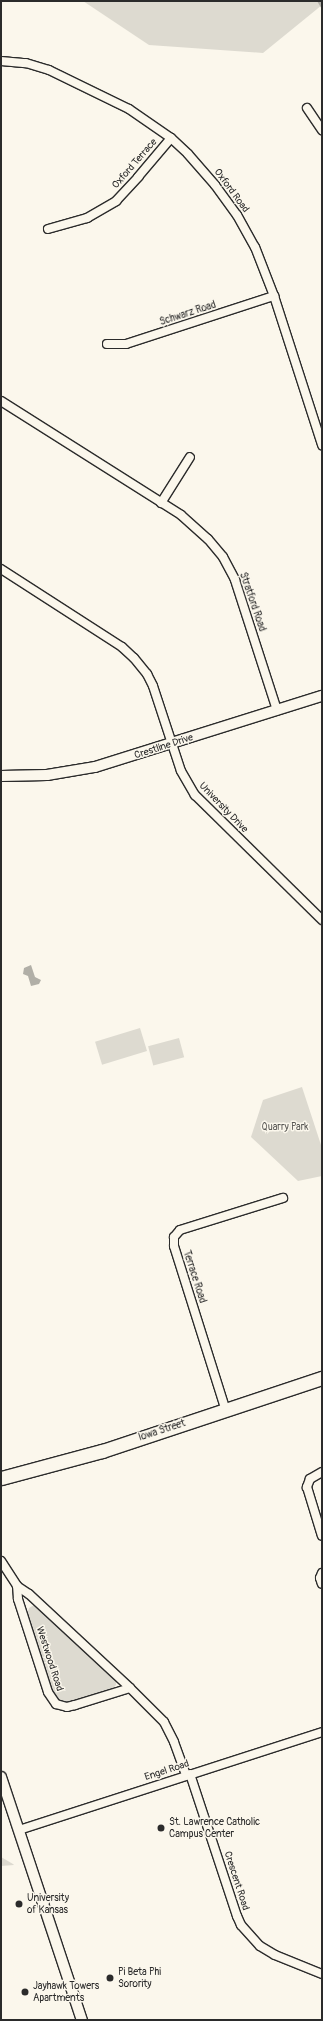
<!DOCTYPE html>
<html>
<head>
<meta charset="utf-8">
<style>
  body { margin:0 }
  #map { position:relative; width:323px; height:2021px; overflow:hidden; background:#fbf7ec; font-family:Pangolin,sans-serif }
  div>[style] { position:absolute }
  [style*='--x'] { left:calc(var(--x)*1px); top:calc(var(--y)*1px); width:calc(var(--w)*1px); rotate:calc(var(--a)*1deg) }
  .green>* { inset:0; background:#dddad0; transform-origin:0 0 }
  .water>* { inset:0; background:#b1afa7 }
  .stream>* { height:2.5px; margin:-1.25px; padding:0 1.25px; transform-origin:1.25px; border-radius:1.25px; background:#b1afa7 }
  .roads { filter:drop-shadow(1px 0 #2b2b2b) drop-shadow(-1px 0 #2b2b2b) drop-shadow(0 1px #2b2b2b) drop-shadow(0 -1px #2b2b2b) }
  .minor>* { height:8px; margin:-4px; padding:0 4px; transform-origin:4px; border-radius:4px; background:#fbf7ec }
  .tertiary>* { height:10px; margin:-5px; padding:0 5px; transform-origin:5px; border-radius:5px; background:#fbf7ec }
  .trunk>* { height:13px; margin:-6.5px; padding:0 6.5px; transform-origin:6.5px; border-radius:6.5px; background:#fbf7ec }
  .dots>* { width:11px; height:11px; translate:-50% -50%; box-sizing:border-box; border:2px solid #fbf7ec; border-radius:50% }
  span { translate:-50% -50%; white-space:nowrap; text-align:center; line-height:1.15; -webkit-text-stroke:3px #fbf7ec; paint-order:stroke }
  .street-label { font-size:10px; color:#2b2b2b }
  .park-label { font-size:10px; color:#585754 }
  .poi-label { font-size:10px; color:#2b2b2b }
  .left { translate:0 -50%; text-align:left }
  .frame { position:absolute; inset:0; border:2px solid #2b2b2b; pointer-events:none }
</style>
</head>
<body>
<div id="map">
  <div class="green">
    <div style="clip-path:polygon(83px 1px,322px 1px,322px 5px,263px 53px,149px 45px)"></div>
    <div style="left:140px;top:1028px;width:24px;height:47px;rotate:73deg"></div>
    <div style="left:179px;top:1038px;width:20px;height:32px;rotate:75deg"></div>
    <div style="clip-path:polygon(302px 1087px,322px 1148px,322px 1176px,298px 1181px,251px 1137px,263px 1100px)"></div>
    <div style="clip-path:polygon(34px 1605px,116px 1680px,116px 1685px,112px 1689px,69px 1703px,57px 1700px,51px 1688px,27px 1614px,29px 1608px)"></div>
    <div style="clip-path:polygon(1px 1857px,13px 1864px,14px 1865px,1px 1866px)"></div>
  </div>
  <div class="water">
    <div style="clip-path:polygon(31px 965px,35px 977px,41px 980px,39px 984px,31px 986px,28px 976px,23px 974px,24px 968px)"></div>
  </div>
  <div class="stream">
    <div style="--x:319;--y:1;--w:6;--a:59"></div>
  </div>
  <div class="roads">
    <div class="minor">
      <div style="--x:1;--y:61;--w:25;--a:5"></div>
      <div style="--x:26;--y:63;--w:24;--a:17"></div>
      <div style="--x:49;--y:70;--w:89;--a:26"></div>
      <div style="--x:129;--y:109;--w:51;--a:34.6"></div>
      <div style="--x:171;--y:138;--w:23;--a:43"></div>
      <div style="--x:188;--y:154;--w:41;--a:48.9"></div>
      <div style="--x:215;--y:185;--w:37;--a:54"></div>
      <div style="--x:237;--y:215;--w:37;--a:61"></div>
      <div style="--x:255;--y:247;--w:53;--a:68.8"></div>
      <div style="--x:274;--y:296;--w:157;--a:72.1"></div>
      <div style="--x:307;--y:108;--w:27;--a:56"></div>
      <div style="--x:48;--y:229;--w:41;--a:-15.8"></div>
      <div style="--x:87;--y:218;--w:34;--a:-30"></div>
      <div style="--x:116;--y:201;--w:33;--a:-47"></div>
      <div style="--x:138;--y:177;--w:51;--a:-49.8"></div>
      <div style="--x:107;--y:344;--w:19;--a:0"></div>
      <div style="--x:126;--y:344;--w:156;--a:-18"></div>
      <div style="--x:1;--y:401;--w:213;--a:32.3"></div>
      <div style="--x:181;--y:515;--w:36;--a:42"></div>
      <div style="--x:208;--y:539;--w:23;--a:50"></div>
      <div style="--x:223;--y:557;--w:26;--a:62"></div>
      <div style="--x:235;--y:580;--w:137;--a:72.1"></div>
      <div style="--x:161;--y:503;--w:54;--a:-57.8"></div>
      <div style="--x:1;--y:569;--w:144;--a:32.8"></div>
      <div style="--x:122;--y:647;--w:16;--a:43"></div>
      <div style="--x:134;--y:658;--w:21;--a:51"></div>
      <div style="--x:147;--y:674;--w:13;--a:63"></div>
      <div style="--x:153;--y:686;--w:89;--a:71.8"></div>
      <div style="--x:181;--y:771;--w:28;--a:60"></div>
      <div style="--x:195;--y:795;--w:178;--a:44.5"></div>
      <div style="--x:226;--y:1411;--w:173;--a:-107.5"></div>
      <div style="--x:174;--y:1246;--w:9;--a:-90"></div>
      <div style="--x:174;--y:1237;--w:9;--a:-49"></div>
      <div style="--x:180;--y:1230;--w:108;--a:-17.3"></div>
      <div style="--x:322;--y:1472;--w:14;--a:150"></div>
      <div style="--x:310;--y:1479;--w:9;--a:111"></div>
      <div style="--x:307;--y:1487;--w:51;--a:73"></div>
      <div style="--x:1;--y:1561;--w:30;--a:57"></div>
      <div style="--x:17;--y:1586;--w:14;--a:34"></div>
      <div style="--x:29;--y:1594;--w:138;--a:42.9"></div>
      <div style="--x:130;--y:1688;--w:58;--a:162.8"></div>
      <div style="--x:75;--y:1705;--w:8;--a:166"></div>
      <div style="--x:67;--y:1707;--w:11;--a:-165"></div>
      <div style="--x:56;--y:1704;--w:14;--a:-124"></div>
      <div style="--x:48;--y:1692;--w:98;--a:-107.9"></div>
      <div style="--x:18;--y:1599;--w:13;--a:-94"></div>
      <div style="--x:322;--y:1573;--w:5;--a:112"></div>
      <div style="--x:320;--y:1578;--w:6;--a:72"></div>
      <div style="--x:130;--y:1688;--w:48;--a:45"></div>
      <div style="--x:164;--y:1722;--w:22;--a:63"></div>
      <div style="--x:174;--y:1742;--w:35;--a:70"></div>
      <div style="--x:190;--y:1774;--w:150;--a:71.7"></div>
      <div style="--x:237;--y:1916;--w:10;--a:66"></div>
      <div style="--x:241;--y:1925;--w:28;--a:48"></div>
      <div style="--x:260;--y:1946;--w:17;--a:31"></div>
      <div style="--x:275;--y:1955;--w:51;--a:22"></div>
      <div style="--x:19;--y:1830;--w:318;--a:-17.9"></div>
    </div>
    <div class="tertiary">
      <div style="--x:1;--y:776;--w:46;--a:-1.2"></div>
      <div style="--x:47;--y:775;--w:49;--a:-9.5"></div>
      <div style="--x:95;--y:767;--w:238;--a:-17.4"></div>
      <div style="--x:1;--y:1777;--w:256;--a:71.6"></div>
    </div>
    <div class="trunk">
      <div style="--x:1;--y:1478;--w:105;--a:-15"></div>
      <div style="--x:102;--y:1451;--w:232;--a:-18.4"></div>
    </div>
  </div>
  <div class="dots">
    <div style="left:161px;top:1828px;background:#2b2b2b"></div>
    <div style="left:19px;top:1904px;background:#2b2b2b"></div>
    <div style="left:110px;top:1978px;background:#2b2b2b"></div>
    <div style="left:25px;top:1992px;background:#2b2b2b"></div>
  </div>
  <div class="street-label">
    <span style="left:135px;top:164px;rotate:-49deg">Oxford Terrace</span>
    <span style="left:231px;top:191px;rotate:54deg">Oxford Road</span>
    <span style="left:188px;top:314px;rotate:-18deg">Schwarz Road</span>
    <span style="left:252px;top:602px;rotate:71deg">Stratford Road</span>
    <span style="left:164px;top:747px;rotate:-18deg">Crestline Drive</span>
    <span style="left:223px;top:808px;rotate:46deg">University Drive</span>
    <span style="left:194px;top:1277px;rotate:72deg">Terrace Road</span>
    <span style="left:162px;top:1431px;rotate:-18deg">Iowa Street</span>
    <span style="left:49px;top:1659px;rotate:72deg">Westwood Road</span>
    <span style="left:167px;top:1771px;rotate:-18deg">Engel Road</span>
    <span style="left:236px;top:1881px;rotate:72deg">Crescent Road</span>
  </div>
  <div class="park-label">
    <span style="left:285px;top:1128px">Quarry Park</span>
  </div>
  <div class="poi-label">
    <span class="left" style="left:169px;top:1828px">St. Lawrence Catholic<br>Campus Center</span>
    <span class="left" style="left:27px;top:1904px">University<br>of Kansas</span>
    <span class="left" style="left:118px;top:1978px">Pi Beta Phi<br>Sorority</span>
    <span class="left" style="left:33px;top:1992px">Jayhawk Towers<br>Apartments</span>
  </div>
  <div class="frame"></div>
</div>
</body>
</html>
